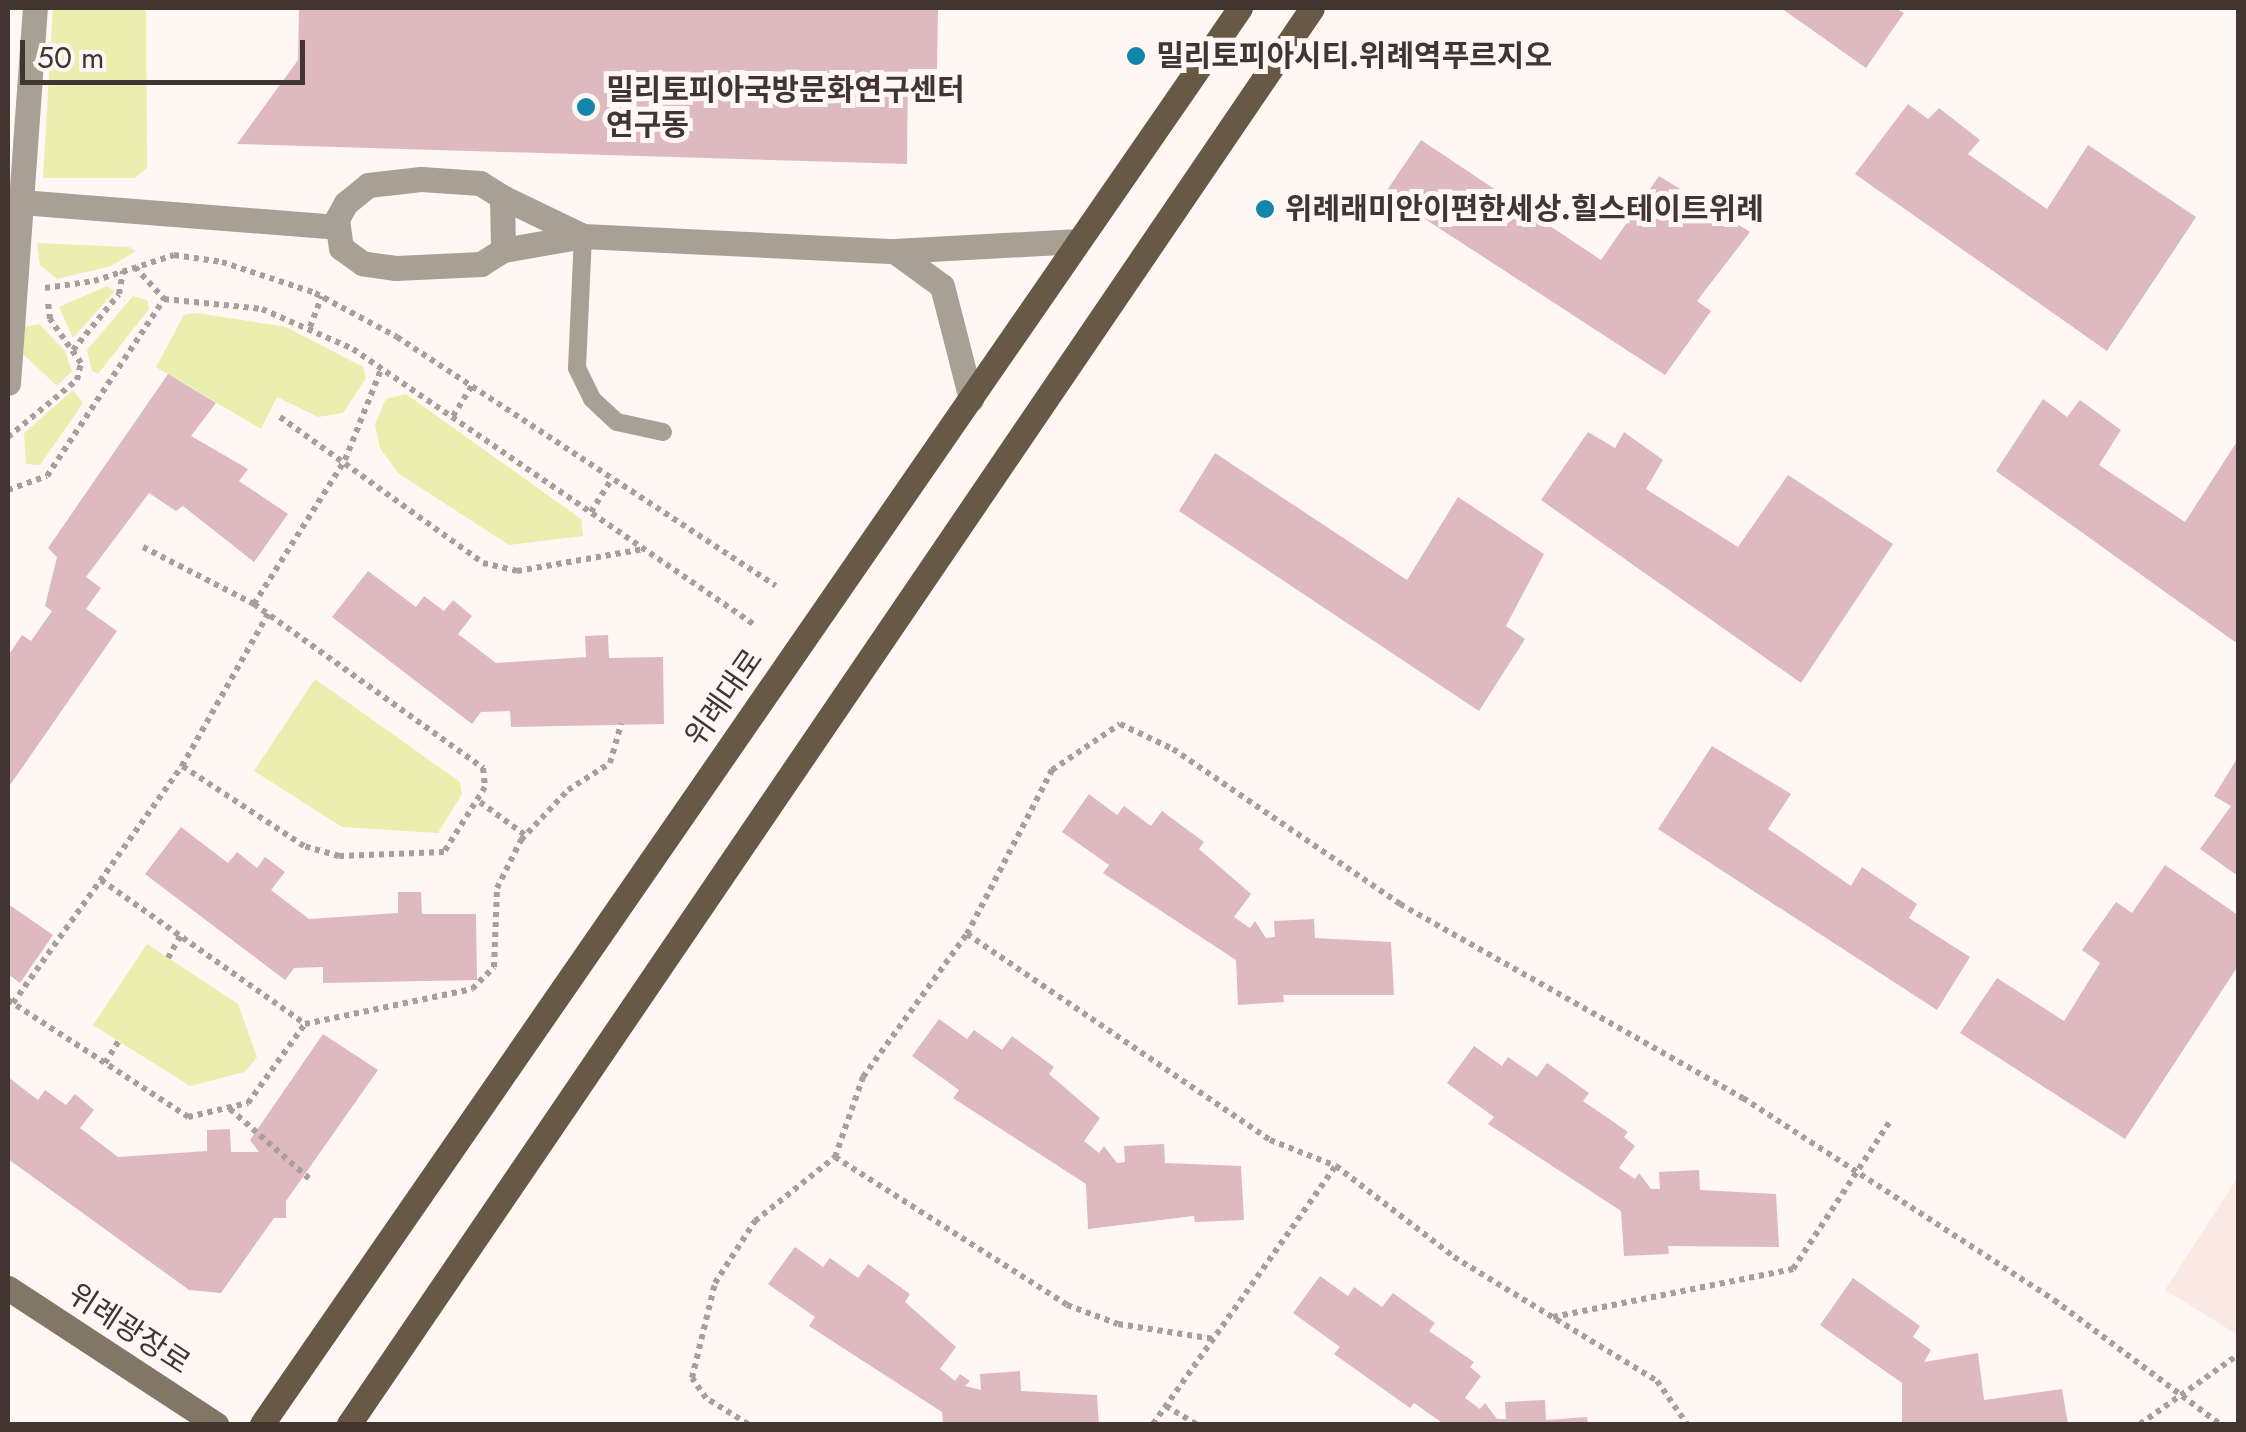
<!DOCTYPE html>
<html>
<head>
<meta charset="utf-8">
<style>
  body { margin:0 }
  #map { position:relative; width:2246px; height:1432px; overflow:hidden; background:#fef7f4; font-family:Jost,"Noto Sans KR",sans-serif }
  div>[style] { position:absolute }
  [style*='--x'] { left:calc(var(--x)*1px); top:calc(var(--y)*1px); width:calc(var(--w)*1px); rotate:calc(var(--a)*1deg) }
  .built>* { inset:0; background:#fae9e2 }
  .green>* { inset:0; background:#eaeeaf }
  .building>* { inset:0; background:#debac0 }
  .path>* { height:6px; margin-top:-3px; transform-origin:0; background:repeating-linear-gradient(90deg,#a89e9a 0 5px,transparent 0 10px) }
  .lane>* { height:18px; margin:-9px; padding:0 9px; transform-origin:9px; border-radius:9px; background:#a9a095 }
  .street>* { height:25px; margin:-12.5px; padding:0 12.5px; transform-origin:12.5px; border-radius:12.5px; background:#a9a095 }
  .secondary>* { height:25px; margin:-12.5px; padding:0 12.5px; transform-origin:12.5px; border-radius:12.5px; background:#827666 }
  .primary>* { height:25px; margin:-12.5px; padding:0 12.5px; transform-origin:12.5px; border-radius:12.5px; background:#675945 }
  .dots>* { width:28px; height:28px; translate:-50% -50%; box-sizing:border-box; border:5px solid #fef7f4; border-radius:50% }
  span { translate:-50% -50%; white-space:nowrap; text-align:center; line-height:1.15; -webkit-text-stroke:10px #fef7f4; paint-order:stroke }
  .poi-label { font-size:30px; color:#42342f; font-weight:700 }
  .left { translate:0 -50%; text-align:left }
  .street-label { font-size:30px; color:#42342f }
  .frame { position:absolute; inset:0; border:10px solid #42342f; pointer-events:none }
  .scale { position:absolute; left:20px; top:40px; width:285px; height:45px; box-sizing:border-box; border:5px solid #42342f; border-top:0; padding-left:12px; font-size:30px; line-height:35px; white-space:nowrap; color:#42342f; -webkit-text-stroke:8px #fef7f4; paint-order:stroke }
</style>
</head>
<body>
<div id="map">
  <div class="built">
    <div style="clip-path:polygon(2238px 1177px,2238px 1335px,2165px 1290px)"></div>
  </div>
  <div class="green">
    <div style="clip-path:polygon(53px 8px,146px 8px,147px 168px,135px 178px,43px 178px)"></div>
    <div style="clip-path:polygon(37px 243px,129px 247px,136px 251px,111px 266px,57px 279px,40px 265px)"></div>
    <div style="clip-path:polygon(107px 286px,115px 291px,73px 338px,59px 307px)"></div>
    <div style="clip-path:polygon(133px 296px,147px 300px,149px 309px,98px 374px,92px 371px,87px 350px)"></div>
    <div style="clip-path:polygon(197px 313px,286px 327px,363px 367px,366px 378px,343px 413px,318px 417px,277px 397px,261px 429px,156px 367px,184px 315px)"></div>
    <div style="clip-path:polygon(39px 324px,65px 351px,72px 371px,57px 386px,22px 353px,24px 327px)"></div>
    <div style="clip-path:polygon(73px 390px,83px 403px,40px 465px,26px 464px,24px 433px)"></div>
    <div style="clip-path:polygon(406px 394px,581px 519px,583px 536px,509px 545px,398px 473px,380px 448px,375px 424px,386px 399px)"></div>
    <div style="clip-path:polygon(315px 679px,460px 782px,462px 794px,438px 833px,342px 827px,254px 771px)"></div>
    <div style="clip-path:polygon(147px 944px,238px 1004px,257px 1057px,245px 1072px,190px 1086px,93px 1025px)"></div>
  </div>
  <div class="building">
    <div style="clip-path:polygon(299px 8px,938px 8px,937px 69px,908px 69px,907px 164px,237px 144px,298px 60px)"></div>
    <div style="clip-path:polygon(1781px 8px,1895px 8px,1904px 13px,1866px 68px)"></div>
    <div style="clip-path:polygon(1908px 104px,1928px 119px,1939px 108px,1980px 140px,1968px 154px,2047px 209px,2088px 145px,2196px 217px,2107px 351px,1855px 174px)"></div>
    <div style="clip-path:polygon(1421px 140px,1601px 260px,1659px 176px,1750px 232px,1697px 301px,1711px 311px,1665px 375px,1385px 193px)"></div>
    <div style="clip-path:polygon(168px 374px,216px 403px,191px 436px,248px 469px,239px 481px,288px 514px,254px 562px,183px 506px,176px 511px,149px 493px,86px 577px,101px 588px,86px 609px,117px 631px,8px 788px,8px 656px,22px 635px,31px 641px,52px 611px,45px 606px,57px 557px,48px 548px)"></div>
    <div style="clip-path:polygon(2043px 399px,2067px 417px,2080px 400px,2121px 430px,2099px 465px,2185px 522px,2238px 440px,2238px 644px,1996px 471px)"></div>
    <div style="clip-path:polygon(1588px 432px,1615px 448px,1624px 432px,1663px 460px,1646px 489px,1738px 547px,1788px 475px,1893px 544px,1801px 683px,1541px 500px)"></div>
    <div style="clip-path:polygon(1215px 453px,1407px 580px,1458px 497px,1544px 554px,1506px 626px,1525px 639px,1479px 711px,1179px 511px)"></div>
    <div style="clip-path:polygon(368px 571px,416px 607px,424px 596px,444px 611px,453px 600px,472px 616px,458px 634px,496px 663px,586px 657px,585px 636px,608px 635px,609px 658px,663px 657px,664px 724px,511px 727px,510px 711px,481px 712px,472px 724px,332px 617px)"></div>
    <div style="clip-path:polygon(1712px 746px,1791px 794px,1768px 829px,1851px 886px,1862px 867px,1917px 904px,1909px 918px,1970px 957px,1937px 1010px,1658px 829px)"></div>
    <div style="clip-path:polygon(2238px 757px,2238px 876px,2200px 849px,2231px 806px,2214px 796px)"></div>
    <div style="clip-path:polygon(1089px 794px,1117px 815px,1124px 806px,1151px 826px,1162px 811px,1204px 842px,1199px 849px,1251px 894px,1234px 917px,1250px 928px,1255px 921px,1266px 938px,1275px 937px,1274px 921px,1314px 919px,1315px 938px,1391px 942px,1394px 995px,1283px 995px,1284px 1002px,1238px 1005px,1236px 960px,1103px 873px,1109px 865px,1062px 832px)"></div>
    <div style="clip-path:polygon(181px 827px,228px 863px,237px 852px,257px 868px,265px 857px,285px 872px,271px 890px,309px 919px,398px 913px,398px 892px,421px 892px,422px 914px,476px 914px,477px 980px,323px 983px,323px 967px,294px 968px,285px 980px,145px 874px)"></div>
    <div style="clip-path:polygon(2165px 865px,2238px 915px,2238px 966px,2125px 1139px,1960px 1033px,1997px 978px,2064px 1021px,2100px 963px,2082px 950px,2116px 902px,2132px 913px)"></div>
    <div style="clip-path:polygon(8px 904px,53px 935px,20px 983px,8px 974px)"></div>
    <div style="clip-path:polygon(939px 1019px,967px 1039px,974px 1030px,1002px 1050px,1012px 1036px,1054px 1067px,1049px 1074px,1100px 1118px,1084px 1141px,1099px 1153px,1104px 1146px,1117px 1163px,1125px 1162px,1124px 1146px,1164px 1144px,1165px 1163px,1241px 1166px,1244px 1220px,1195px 1222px,1194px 1216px,1088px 1229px,1086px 1184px,953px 1098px,959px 1090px,912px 1056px)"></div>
    <div style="clip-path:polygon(323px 1034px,378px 1070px,286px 1201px,286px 1218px,274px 1218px,221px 1293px,189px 1290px,8px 1159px,8px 1077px,38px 1100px,45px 1090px,66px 1105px,75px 1094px,94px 1110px,80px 1128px,118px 1157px,207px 1151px,207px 1130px,230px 1129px,231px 1152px,259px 1152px,250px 1140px)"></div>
    <div style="clip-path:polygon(1474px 1046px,1502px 1066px,1508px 1057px,1537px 1077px,1547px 1063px,1589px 1093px,1583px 1101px,1628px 1132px,1624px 1137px,1635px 1146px,1619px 1168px,1635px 1179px,1639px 1173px,1651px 1189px,1660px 1189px,1659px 1172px,1699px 1170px,1700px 1190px,1776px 1194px,1779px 1247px,1668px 1246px,1669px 1254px,1624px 1256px,1621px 1211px,1488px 1124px,1494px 1117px,1447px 1083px)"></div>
    <div style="clip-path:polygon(795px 1247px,823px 1267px,830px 1258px,858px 1278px,868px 1264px,910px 1294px,905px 1302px,956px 1347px,940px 1369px,955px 1381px,960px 1374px,970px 1381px,965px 1386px,981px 1390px,980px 1374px,1020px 1371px,1021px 1391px,1097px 1395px,1099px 1424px,943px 1424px,942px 1412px,809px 1326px,815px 1317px,768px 1284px)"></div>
    <div style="clip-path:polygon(1320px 1276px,1348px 1296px,1354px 1287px,1382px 1307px,1393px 1293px,1435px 1323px,1429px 1331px,1474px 1362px,1470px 1367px,1481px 1376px,1465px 1398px,1480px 1409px,1485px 1403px,1497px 1419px,1506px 1419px,1505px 1402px,1545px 1400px,1546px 1420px,1587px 1417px,1588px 1424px,1444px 1424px,1414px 1403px,1410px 1408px,1334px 1354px,1340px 1347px,1293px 1313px)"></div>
    <div style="clip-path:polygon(1853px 1278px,1920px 1326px,1913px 1337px,1931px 1350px,1924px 1362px,1978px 1353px,1984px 1400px,2062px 1389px,2068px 1424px,1902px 1424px,1902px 1383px,1820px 1325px)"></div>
  </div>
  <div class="path">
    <div style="--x:135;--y:267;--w:43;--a:47.8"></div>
    <div style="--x:164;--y:299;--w:99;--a:5.8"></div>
    <div style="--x:262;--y:309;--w:99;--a:23.7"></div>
    <div style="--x:353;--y:349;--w:487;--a:34.5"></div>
    <div style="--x:45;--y:288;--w:49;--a:-8.1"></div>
    <div style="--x:94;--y:281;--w:84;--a:-18"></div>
    <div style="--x:174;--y:255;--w:49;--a:8.3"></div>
    <div style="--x:222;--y:262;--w:98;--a:18.4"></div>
    <div style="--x:315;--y:293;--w:93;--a:28.2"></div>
    <div style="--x:397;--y:337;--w:453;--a:33.3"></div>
    <div style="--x:310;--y:327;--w:33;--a:-69"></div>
    <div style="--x:73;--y:350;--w:72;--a:-50.6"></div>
    <div style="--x:119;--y:294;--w:23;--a:-80"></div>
    <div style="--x:453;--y:416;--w:36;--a:-58"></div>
    <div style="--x:280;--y:417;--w:250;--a:35.7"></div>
    <div style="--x:483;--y:563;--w:35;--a:13"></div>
    <div style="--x:517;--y:571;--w:129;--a:-9.8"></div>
    <div style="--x:8;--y:437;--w:89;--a:-39.6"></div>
    <div style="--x:77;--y:380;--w:17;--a:-77"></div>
    <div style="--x:81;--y:363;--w:54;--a:-125.2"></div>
    <div style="--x:50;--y:319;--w:16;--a:-97"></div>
    <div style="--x:8;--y:490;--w:41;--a:-19.7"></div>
    <div style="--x:47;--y:476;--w:212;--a:-56.5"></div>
    <div style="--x:591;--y:512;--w:40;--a:-58"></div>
    <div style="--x:143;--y:547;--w:125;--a:27.2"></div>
    <div style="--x:254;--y:604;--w:282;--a:35.6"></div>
    <div style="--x:483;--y:768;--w:19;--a:84"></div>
    <div style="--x:485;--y:787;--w:77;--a:122.2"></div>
    <div style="--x:444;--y:852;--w:105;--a:177.8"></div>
    <div style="--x:339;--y:856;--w:36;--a:-164"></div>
    <div style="--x:304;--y:846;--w:146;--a:-146.7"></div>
    <div style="--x:254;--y:604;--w:170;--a:-57.7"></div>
    <div style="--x:345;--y:460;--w:100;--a:-68.3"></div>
    <div style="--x:480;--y:802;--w:56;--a:36.3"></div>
    <div style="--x:101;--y:880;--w:248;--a:35.2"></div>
    <div style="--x:967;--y:934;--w:366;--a:34.2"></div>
    <div style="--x:1270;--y:1140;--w:71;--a:21.5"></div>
    <div style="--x:1336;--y:1166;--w:149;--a:37.6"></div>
    <div style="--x:1454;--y:1257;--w:238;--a:31.4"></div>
    <div style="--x:1657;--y:1381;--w:52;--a:55.1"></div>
    <div style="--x:168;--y:958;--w:25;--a:-61"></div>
    <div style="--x:8;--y:1000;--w:215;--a:33"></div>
    <div style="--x:188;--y:1117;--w:62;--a:-13.1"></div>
    <div style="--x:248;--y:1103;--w:97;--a:-54.2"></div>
    <div style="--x:305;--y:1024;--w:171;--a:-11.8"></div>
    <div style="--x:472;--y:989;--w:31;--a:-45"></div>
    <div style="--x:494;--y:967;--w:79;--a:-87.8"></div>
    <div style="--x:497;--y:888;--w:54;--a:-63.4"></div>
    <div style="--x:521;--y:840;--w:69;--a:-46.8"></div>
    <div style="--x:568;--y:790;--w:50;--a:-32.7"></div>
    <div style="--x:610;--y:763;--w:41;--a:-74.2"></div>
    <div style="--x:13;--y:1003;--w:291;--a:-54.5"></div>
    <div style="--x:182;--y:766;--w:175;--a:-60.5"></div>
    <div style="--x:105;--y:1063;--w:26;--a:-58"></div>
    <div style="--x:230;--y:1109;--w:109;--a:41.3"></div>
    <div style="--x:835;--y:1157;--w:275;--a:32.5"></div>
    <div style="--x:1067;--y:1305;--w:54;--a:20.4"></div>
    <div style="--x:1118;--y:1324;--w:97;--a:8.9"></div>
    <div style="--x:1553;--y:1317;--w:245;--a:-11.3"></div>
    <div style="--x:1793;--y:1269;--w:178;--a:-56.7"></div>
    <div style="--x:1166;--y:1406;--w:35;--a:31"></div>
    <div style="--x:748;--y:1424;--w:49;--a:-148.2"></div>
    <div style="--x:706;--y:1398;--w:24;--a:-125"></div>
    <div style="--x:692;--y:1378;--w:98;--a:-76.4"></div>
    <div style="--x:715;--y:1283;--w:74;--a:-57.2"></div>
    <div style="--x:755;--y:1221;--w:102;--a:-38.7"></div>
    <div style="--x:835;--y:1157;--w:85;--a:-70.7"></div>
    <div style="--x:863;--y:1077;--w:177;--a:-54"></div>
    <div style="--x:967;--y:934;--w:185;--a:-62.6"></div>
    <div style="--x:1052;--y:770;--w:82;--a:-34.1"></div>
    <div style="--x:1120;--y:724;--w:59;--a:25.3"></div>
    <div style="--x:1173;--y:749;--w:275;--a:34.3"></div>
    <div style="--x:1400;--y:904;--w:394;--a:29.5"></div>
    <div style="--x:1743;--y:1098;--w:371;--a:33"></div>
    <div style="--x:2054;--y:1300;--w:207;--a:36.8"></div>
    <div style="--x:1153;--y:1424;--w:316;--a:-54.7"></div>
    <div style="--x:2140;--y:1424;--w:116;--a:-35.2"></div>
  </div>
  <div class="lane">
    <div style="--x:583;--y:236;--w:132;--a:92.6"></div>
    <div style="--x:577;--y:368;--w:34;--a:64"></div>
    <div style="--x:592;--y:399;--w:34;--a:43"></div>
    <div style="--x:617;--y:422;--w:47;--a:12.3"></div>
  </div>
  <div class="street">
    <div style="--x:421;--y:179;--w:59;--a:3.9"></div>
    <div style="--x:480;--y:183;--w:26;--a:32"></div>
    <div style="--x:502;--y:197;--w:53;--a:88.9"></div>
    <div style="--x:503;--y:250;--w:26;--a:148"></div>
    <div style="--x:481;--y:264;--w:85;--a:177.3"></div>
    <div style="--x:396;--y:268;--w:34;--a:-172"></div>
    <div style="--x:362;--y:263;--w:26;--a:-144"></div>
    <div style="--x:341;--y:248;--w:29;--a:-98"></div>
    <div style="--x:337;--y:219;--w:18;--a:-61"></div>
    <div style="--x:346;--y:203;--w:28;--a:-39"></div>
    <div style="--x:368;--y:185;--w:53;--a:-6.5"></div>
    <div style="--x:502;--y:197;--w:90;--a:25.7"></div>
    <div style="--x:8;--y:201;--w:330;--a:4.5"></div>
    <div style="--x:503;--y:250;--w:81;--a:-9.9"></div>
    <div style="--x:583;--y:236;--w:311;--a:2.8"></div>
    <div style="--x:894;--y:251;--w:185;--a:-3.1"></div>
    <div style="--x:894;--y:251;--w:59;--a:36.1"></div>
    <div style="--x:942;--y:286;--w:117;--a:75.6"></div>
    <div style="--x:8;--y:383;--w:376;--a:-85.9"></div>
  </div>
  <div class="secondary">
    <div style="--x:8;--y:1288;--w:249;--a:33.2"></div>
  </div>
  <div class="primary">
    <div style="--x:262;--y:1424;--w:1721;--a:-55.37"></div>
    <div style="--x:349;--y:1424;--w:1712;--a:-55.78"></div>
  </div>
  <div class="dots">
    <div style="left:1136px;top:56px;background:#1386ab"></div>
    <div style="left:586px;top:107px;background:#1386ab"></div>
    <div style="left:1265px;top:209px;background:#1386ab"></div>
  </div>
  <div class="poi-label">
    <span class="left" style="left:1156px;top:56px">밀리토피아시티.위례역푸르지오</span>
    <span class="left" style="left:606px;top:107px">밀리토피아국방문화연구센터<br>연구동</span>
    <span class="left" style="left:1285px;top:209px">위례래미안이편한세상.힐스테이트위례</span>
  </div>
  <div class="street-label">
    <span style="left:724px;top:698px;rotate:-55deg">위례대로</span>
    <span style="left:129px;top:1329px;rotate:33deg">위례광장로</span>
  </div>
  <div class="frame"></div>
  <div class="scale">50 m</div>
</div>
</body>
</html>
